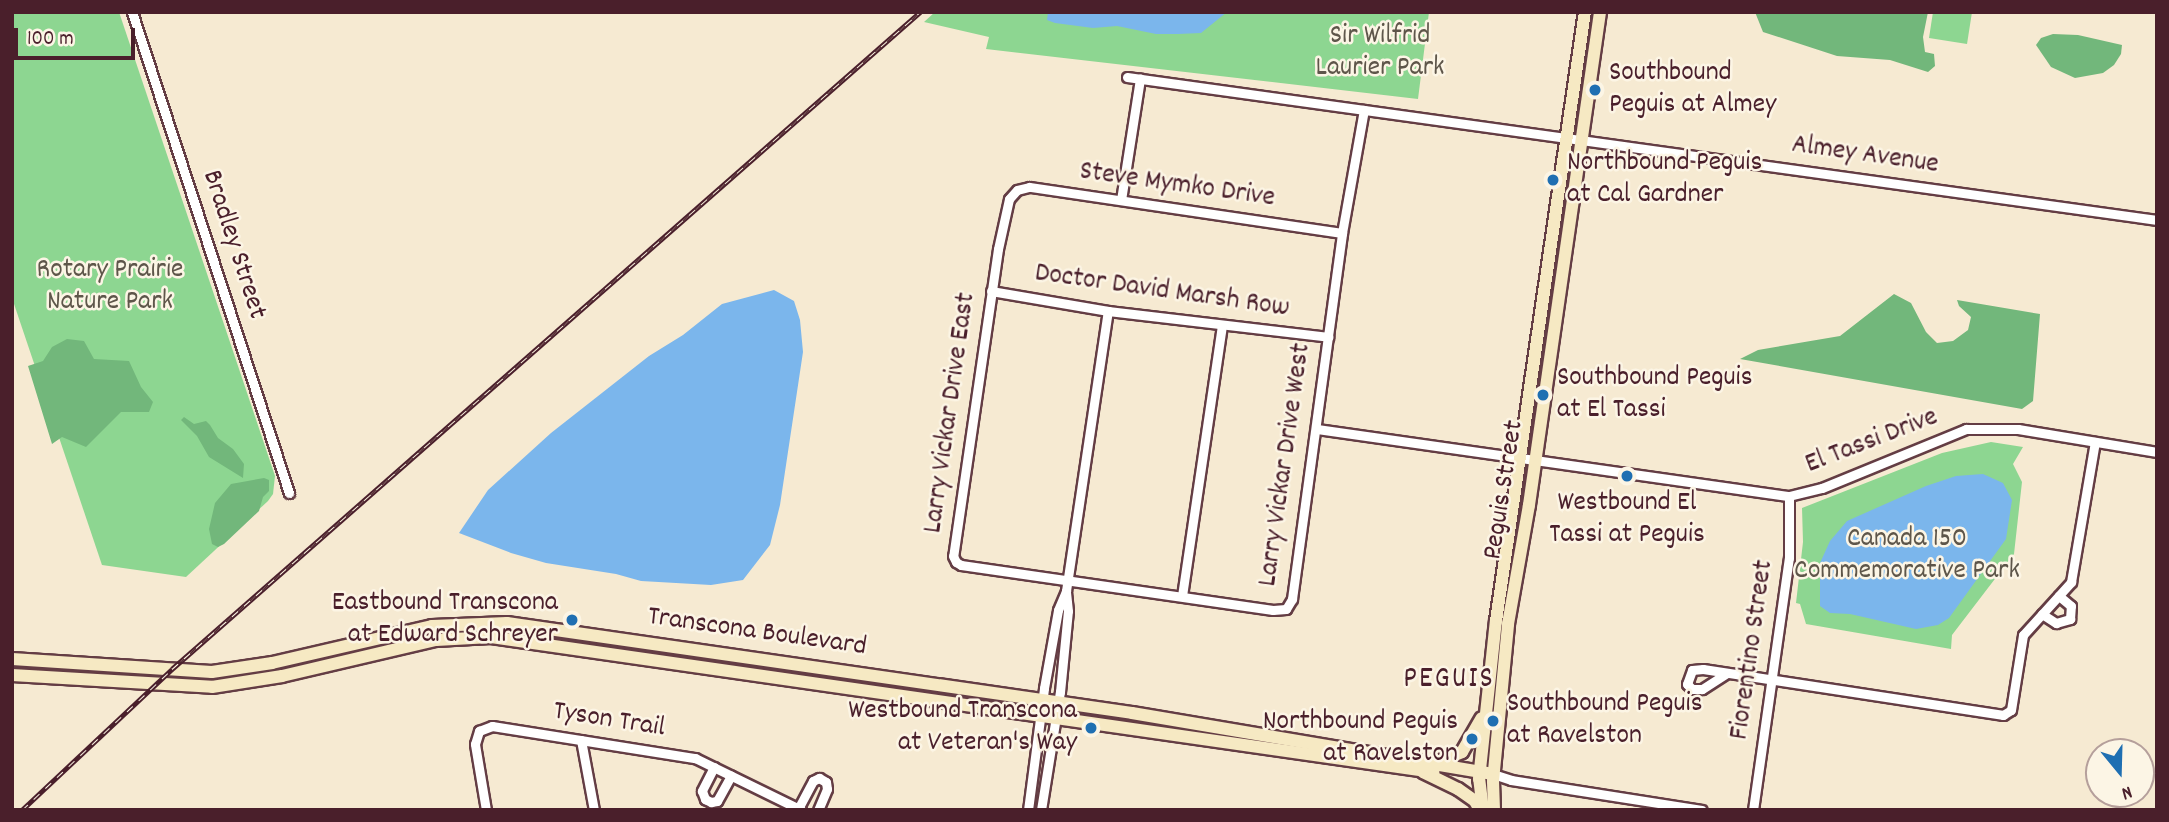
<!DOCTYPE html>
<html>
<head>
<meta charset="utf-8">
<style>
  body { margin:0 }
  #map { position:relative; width:2169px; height:822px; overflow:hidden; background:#f6ead2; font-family:Dekko,sans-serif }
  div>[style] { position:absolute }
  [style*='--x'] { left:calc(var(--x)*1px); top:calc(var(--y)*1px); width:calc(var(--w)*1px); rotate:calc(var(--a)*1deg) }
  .green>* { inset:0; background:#8dd691 }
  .forest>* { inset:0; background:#72b77b }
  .water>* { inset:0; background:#7bb6ec }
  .roads { filter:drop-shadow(2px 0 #643d44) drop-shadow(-2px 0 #643d44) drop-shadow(0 2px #643d44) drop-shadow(0 -2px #643d44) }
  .street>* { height:9px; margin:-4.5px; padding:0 4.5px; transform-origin:4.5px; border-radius:4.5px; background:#fff }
  .secondary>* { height:12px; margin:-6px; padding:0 6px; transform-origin:6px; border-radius:6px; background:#f6e9c3 }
  .rail>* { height:5px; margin-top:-2.5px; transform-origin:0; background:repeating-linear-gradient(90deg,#fcf5e5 0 8px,#4a1f2b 0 16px); box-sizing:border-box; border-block:2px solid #4a1f2b }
  .dots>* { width:19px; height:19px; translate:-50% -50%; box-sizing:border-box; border:4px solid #fcf5e5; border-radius:50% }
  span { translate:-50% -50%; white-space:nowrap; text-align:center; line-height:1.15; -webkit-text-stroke:5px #fcf5e5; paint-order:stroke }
  .park-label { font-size:28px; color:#5e564a }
  .poi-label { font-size:28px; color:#4a1f2b }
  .left { translate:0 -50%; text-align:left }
  .right { translate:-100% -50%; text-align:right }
  .street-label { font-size:28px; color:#4a1f2b }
  .neighbourhood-label { font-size:30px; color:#4a1f2b; letter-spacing:2px }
  .frame { position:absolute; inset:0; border:14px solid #4a1f2b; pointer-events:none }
  .north { position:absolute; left:2085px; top:738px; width:70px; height:70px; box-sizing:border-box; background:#fcf5e5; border:2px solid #b59f9b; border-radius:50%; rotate:161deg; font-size:19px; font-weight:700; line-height:28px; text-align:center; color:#4a1f2b }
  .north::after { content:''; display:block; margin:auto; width:24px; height:32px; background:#1f6fb2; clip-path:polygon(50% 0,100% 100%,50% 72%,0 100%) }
  .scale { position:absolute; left:14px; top:28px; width:121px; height:32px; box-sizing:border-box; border:4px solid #4a1f2b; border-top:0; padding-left:9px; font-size:21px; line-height:24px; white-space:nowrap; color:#4a1f2b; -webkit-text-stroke:5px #fcf5e5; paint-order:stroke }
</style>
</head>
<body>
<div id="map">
  <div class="green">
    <div style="clip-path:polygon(12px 12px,119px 12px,275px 476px,273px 494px,268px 501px,186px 577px,102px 565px,12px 298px)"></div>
    <div style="clip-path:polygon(935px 12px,1429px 12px,1418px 99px,986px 49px,989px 37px,924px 22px)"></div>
    <div style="clip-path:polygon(1933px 12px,1972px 12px,1967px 44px,1929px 38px)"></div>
    <div style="clip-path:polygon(1991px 442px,2023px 447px,2013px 464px,2022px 482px,2014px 554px,1952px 635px,1951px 649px,1806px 624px,1800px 604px,1796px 603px,1803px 542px,1802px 508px,1942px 453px)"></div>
  </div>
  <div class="forest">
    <div style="clip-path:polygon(1755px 12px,1928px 12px,1923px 37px,1925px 52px,1934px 54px,1935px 66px,1928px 72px,1890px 60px,1837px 56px,1763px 32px)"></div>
    <div style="clip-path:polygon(2053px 34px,2078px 35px,2122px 45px,2121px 54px,2114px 65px,2103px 73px,2075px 78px,2051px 67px,2036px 45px,2041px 38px)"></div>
    <div style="clip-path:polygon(1894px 294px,1911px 303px,1926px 332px,1937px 343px,1953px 341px,1968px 330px,1971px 317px,1959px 306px,1957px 300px,2040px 314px,2033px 401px,2022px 409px,1740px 359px,1758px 350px,1840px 336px)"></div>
    <div style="clip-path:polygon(67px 339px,84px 341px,94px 359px,129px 361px,141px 387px,153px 402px,149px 412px,121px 412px,86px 447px,62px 437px,52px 444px,28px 366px,43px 361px,52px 347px)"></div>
    <div style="clip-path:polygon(184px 417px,194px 424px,206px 421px,210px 425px,218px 438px,233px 449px,244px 464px,243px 478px,209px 457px,197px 436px,181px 420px)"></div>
    <div style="clip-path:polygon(264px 478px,269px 480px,269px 491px,263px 497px,259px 511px,224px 544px,218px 547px,212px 544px,209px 529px,215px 503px,231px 484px)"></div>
  </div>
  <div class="water">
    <div style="clip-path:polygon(1048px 12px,1227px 12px,1201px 33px,1178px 34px,1156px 34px,1117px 26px,1093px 28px,1055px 23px,1047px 20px)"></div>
    <div style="clip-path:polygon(774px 290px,794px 301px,800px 320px,803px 352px,780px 505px,770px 545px,743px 580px,711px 585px,641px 581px,616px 574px,546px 563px,511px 553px,459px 533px,488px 490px,551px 433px,649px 356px,683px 335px,722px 304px)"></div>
    <div style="clip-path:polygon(1983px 474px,2003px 483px,2012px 500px,2006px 539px,1949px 618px,1938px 625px,1916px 629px,1850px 614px,1830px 613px,1820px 606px,1820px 563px,1830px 541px,1847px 521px,1926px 486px,1956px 476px)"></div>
  </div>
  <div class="roads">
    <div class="street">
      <div style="--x:132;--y:12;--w:506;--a:71.92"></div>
      <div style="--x:1127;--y:77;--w:1040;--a:7.9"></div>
      <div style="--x:1121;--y:200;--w:123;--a:-81.1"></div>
      <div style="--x:1342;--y:233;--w:316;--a:-171.6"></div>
      <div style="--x:1029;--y:187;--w:12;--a:166"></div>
      <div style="--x:1017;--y:190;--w:12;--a:132"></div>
      <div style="--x:1009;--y:199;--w:51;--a:102.4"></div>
      <div style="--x:998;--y:249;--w:310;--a:98.3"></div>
      <div style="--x:953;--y:556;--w:7;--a:63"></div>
      <div style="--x:956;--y:562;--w:6;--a:31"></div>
      <div style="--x:961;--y:565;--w:315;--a:8.2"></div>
      <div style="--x:1273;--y:610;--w:13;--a:-4"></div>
      <div style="--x:1286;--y:609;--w:12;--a:-59"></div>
      <div style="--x:1292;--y:599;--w:369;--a:-82.2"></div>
      <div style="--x:1342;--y:233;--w:125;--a:-79.9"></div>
      <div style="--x:991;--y:291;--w:119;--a:9.7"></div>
      <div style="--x:1108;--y:311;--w:222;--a:6.7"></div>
      <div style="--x:1317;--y:429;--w:477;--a:8.1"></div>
      <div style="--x:1789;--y:496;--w:34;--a:-14"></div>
      <div style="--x:1822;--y:488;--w:156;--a:-22.3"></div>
      <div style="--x:1966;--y:429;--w:52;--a:0"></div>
      <div style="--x:2018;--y:429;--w:141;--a:9.4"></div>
      <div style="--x:1182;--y:596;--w:273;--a:-81.6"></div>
      <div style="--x:2042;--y:614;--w:17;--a:33"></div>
      <div style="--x:2056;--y:623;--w:15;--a:-16"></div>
      <div style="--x:2070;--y:619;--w:13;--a:-86"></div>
      <div style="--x:2071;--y:606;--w:16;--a:-140"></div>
      <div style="--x:1727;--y:673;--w:30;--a:147"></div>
      <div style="--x:1702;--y:689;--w:10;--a:180"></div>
      <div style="--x:1692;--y:689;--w:7;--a:-135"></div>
      <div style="--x:1687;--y:684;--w:15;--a:-70"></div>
      <div style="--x:1692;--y:670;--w:11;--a:-5"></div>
      <div style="--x:1703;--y:669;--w:304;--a:8.7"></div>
      <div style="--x:2003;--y:715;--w:9;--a:-32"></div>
      <div style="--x:2011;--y:710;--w:76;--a:-80.9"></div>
      <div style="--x:2023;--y:635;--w:72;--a:-47.8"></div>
      <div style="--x:2071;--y:582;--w:142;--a:-80.3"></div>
      <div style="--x:581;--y:740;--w:71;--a:79.5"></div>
      <div style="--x:714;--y:767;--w:27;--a:117"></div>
      <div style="--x:702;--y:791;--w:9;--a:69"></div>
      <div style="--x:705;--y:799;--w:7;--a:27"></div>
      <div style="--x:711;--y:802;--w:6;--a:-9"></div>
      <div style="--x:717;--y:801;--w:29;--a:-61"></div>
      <div style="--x:1493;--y:774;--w:19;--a:18"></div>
      <div style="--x:1511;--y:780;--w:193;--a:8.9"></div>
      <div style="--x:798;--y:809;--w:32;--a:-62"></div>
      <div style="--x:813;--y:781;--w:7;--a:-27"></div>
      <div style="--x:819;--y:778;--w:8;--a:30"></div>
      <div style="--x:826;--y:782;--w:7;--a:82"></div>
      <div style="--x:827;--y:789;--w:23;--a:113"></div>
      <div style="--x:486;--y:810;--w:67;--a:-99.5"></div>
      <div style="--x:475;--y:744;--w:14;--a:-73"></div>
      <div style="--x:479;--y:731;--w:14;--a:-21"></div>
      <div style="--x:492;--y:726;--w:206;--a:9"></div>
      <div style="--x:695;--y:758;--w:118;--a:26.1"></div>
      <div style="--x:1028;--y:810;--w:123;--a:-82.5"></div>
      <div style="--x:1044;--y:688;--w:79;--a:-79.8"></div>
      <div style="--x:1058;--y:610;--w:21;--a:-67"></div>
      <div style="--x:1041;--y:810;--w:120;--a:-80.9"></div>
      <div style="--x:1060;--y:692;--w:81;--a:-84.4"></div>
      <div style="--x:1068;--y:611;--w:20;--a:-96"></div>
      <div style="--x:1066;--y:591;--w:283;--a:-81.5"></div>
      <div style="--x:1753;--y:810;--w:255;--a:-81.9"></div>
      <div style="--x:1789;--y:558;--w:62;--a:-90"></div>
    </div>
    <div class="secondary">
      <div style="--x:12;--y:659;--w:200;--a:3.7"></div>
      <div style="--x:212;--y:672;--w:61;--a:-8.5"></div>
      <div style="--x:272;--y:663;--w:164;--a:-13"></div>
      <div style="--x:432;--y:626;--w:75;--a:-2.3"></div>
      <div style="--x:507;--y:623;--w:631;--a:8.19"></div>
      <div style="--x:1132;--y:713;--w:366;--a:9.6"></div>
      <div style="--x:12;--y:675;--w:200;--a:3.4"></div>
      <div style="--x:212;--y:687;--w:71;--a:-8.9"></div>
      <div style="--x:282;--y:676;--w:158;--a:-13.2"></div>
      <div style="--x:436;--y:640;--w:55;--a:-3.1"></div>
      <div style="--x:491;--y:637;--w:952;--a:8.16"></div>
      <div style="--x:1435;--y:763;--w:29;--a:-22"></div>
      <div style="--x:1462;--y:752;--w:39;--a:-60"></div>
      <div style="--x:1423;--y:772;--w:39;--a:26"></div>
      <div style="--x:1458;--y:789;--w:21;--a:35"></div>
      <div style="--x:1475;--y:801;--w:10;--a:61"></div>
      <div style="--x:1483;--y:810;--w:31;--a:-97"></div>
      <div style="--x:1479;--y:779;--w:159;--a:-83.9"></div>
      <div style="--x:1496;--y:621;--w:615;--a:-81.69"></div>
      <div style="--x:1494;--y:810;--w:29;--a:-92"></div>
      <div style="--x:1493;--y:781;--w:158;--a:-84.5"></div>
      <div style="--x:1508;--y:624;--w:121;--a:-80"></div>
      <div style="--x:1529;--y:505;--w:498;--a:-81.8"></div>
    </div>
  </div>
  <div class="rail">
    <div style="--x:22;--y:810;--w:206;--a:-43.2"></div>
    <div style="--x:172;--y:669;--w:996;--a:-41.29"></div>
  </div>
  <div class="dots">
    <div style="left:1595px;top:90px;background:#1f6fb2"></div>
    <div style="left:1553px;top:180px;background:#1f6fb2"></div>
    <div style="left:1543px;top:395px;background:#1f6fb2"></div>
    <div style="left:1627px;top:476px;background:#1f6fb2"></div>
    <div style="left:572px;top:620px;background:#1f6fb2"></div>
    <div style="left:1493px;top:721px;background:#1f6fb2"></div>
    <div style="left:1091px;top:728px;background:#1f6fb2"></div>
    <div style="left:1472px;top:739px;background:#1f6fb2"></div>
  </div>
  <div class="park-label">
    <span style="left:1380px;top:53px">Sir Wilfrid<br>Laurier Park</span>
    <span style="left:110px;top:287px">Rotary Prairie<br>Nature Park</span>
    <span style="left:1907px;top:556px">Canada 150<br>Commemorative Park</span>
  </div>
  <div class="poi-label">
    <span class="left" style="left:1609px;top:90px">Southbound<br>Peguis at Almey</span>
    <span class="left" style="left:1567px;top:180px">Northbound Peguis<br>at Cal Gardner</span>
    <span class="left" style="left:1557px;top:395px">Southbound Peguis<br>at El Tassi</span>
    <span style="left:1627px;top:520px">Westbound El<br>Tassi at Peguis</span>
    <span class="right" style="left:558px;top:620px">Eastbound Transcona<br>at Edward Schreyer</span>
    <span class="left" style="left:1507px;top:721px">Southbound Peguis<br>at Ravelston</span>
    <span class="right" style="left:1077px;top:728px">Westbound Transcona<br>at Veteran's Way</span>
    <span class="right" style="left:1458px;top:739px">Northbound Peguis<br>at Ravelston</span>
  </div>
  <div class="street-label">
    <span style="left:1865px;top:156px;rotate:8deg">Almey Avenue</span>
    <span style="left:1177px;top:186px;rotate:8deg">Steve Mymko Drive</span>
    <span style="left:233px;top:245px;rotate:72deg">Bradley Street</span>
    <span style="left:1162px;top:292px;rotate:8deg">Doctor David Marsh Row</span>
    <span style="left:951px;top:413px;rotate:-82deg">Larry Vickar Drive East</span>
    <span style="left:1872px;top:442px;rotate:-21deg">El Tassi Drive</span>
    <span style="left:1286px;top:465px;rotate:-82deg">Larry Vickar Drive West</span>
    <span style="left:1505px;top:490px;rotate:-81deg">Peguis Street</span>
    <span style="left:757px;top:633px;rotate:8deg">Transcona Boulevard</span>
    <span style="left:1753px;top:650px;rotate:-82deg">Fiorentino Street</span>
    <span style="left:609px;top:721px;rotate:9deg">Tyson Trail</span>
  </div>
  <div class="neighbourhood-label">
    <span style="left:1449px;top:681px">PEGUIS</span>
  </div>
  <div class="frame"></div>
  <div class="north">N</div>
  <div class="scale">100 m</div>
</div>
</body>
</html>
